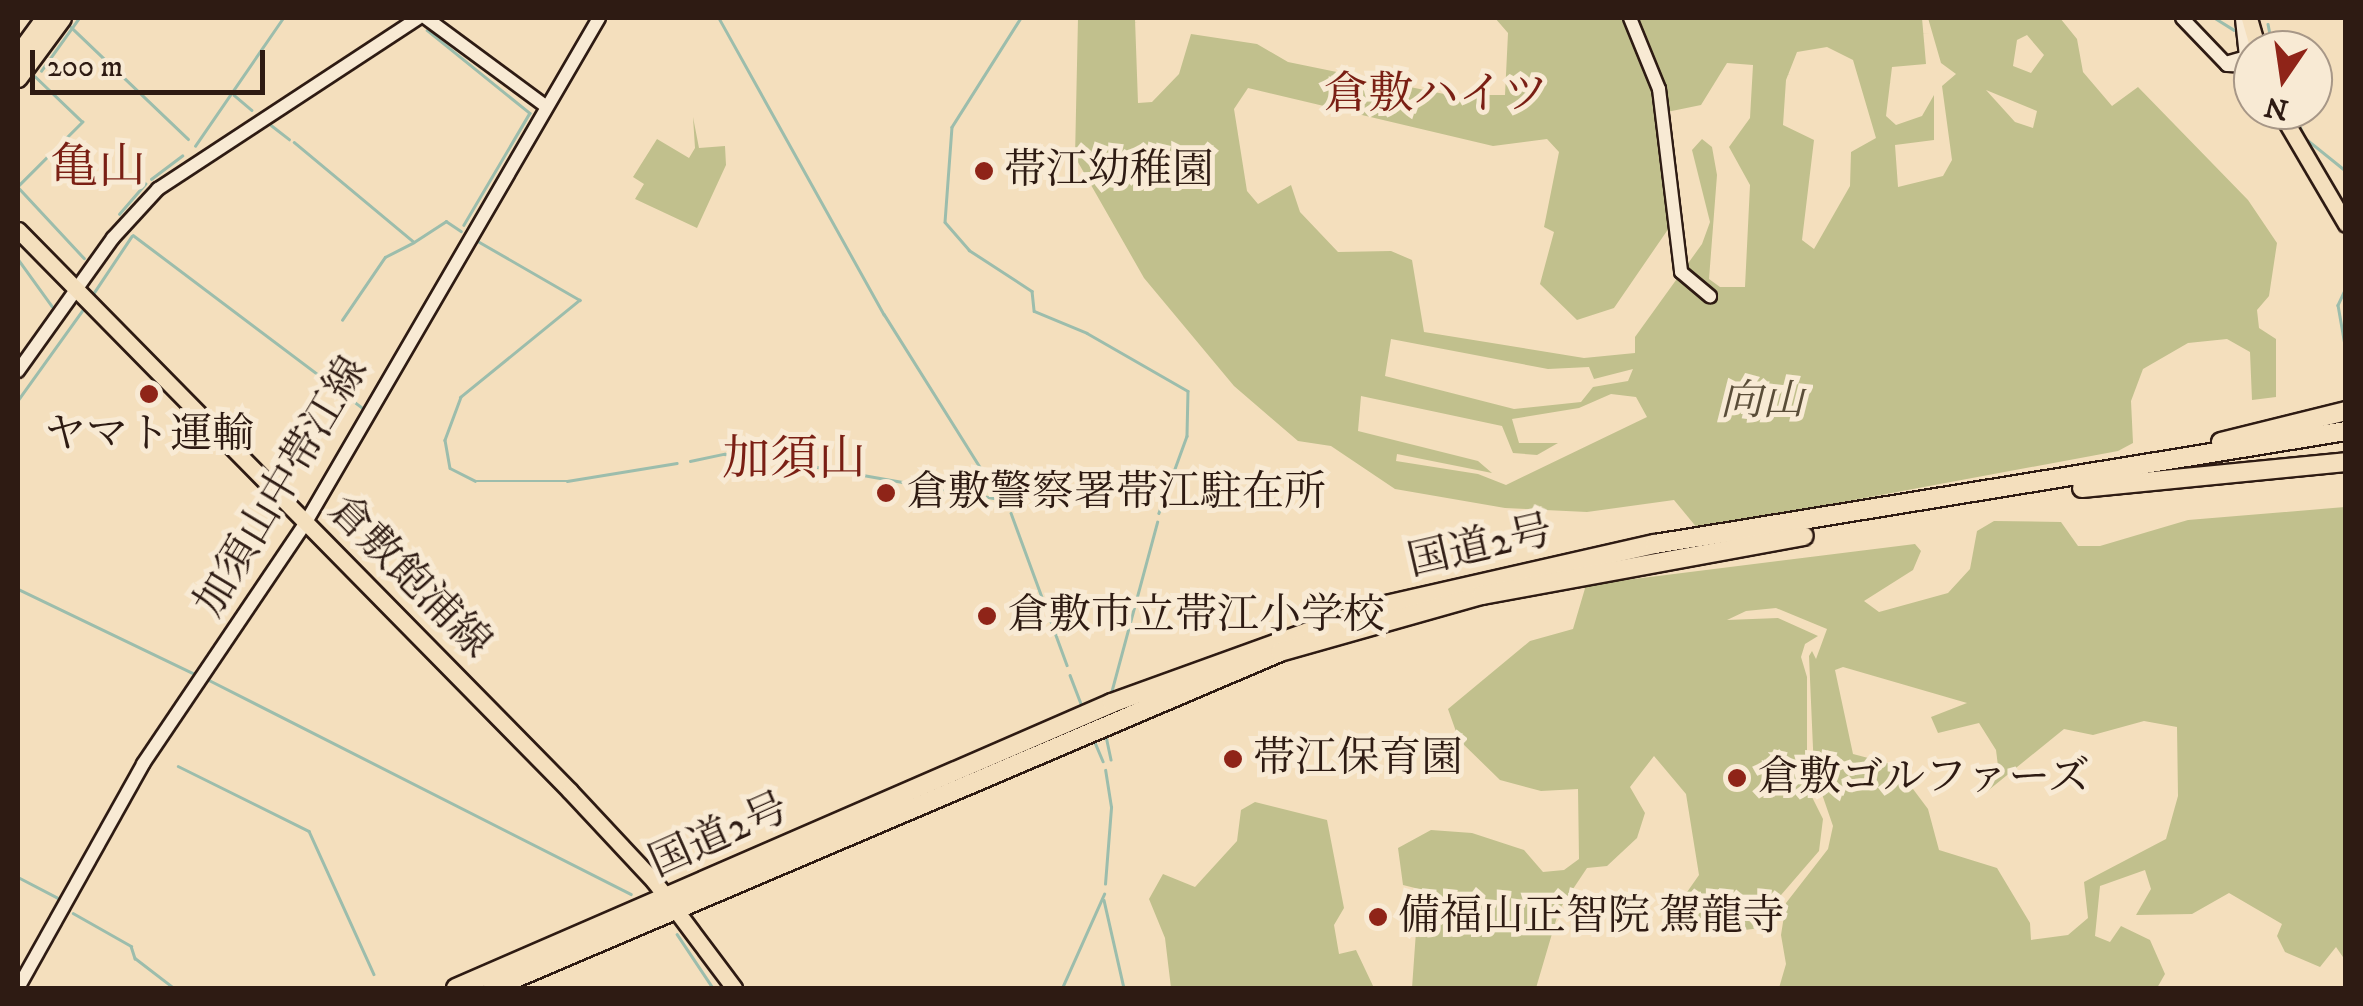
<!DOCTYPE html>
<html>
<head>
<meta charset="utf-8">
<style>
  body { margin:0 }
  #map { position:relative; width:2363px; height:1006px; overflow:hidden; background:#f4dfbd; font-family:"IM FELL DW Pica","Noto Serif JP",serif }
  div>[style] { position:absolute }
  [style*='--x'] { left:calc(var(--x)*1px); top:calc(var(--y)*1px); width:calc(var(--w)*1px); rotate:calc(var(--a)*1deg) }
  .green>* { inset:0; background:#c1c08d }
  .stream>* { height:2.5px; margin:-1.25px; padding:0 1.25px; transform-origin:1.25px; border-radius:1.25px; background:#9cbdac }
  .roads { filter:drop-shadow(2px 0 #2e1b13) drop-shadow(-2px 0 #2e1b13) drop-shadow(0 2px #2e1b13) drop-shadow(0 -2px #2e1b13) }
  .secondary>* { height:12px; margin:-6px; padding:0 6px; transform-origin:6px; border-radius:6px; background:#f8ead4 }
  .primary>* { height:15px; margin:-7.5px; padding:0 7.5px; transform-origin:7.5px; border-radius:7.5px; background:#f4dfbd }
  .highway>* { height:18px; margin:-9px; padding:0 9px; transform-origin:9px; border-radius:9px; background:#f4dfbd }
  .dots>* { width:28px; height:28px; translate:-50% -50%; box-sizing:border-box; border:5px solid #f8ead4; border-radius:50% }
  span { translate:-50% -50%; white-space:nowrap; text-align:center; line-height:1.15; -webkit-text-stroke:10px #f8ead4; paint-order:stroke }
  .poi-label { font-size:42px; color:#2e1b13 }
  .left { translate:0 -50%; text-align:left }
  .park-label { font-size:42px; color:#5a4d38; font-style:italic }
  .street-label { font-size:42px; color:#2e1b13 }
  .neighbourhood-label { font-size:45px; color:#7a1f14 }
  .quarter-label { font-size:48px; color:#7a1f14 }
  .frame { position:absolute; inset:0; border:20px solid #2e1b13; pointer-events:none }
  .north { position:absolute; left:2233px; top:30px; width:100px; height:100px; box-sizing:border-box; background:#f8ead4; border:2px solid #a79787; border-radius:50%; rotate:193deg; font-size:28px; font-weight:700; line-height:40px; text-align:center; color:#2e1b13 }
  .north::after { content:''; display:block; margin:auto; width:35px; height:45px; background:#8f2418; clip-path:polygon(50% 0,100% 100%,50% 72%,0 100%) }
  .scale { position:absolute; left:30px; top:50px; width:235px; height:45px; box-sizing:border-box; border:5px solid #2e1b13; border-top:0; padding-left:12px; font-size:30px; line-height:35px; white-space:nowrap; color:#2e1b13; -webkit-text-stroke:8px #f8ead4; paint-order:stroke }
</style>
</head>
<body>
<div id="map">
  <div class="green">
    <div style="clip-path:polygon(evenodd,1078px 18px,1153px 18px,1135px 19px,1138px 103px,1152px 102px,1179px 74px,1191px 34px,1257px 44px,1288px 62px,1449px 95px,1505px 95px,1508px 33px,1495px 18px,1922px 18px,1926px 64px,1892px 67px,1886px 116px,1896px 125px,1922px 116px,1934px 95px,1934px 140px,1895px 145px,1898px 187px,1943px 176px,1952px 160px,1942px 86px,1956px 74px,1941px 63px,1928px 18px,2060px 18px,2077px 39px,2083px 72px,2112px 106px,2138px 87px,2248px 200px,2277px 243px,2269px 296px,2257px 310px,2259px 328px,2276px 339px,2276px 397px,2252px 400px,2250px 352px,2227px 339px,2188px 343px,2143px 369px,2131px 401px,2133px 443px,2118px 451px,1698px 529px,1674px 500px,1587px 512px,1505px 508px,1395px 489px,1331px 446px,1298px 441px,1234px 386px,1144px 278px,1075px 157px,1078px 18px,2027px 35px,2044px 55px,2031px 73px,2013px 66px,2017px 40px,2027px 35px,1078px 18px,1827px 47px,1853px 60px,1876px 138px,1851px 152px,1850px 186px,1814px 249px,1802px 240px,1814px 140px,1783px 125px,1786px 80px,1797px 52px,1827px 47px,1078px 18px,1727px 63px,1753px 65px,1750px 118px,1729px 147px,1750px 185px,1745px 287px,1720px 287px,1709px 279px,1717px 175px,1712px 147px,1702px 139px,1692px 150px,1710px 222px,1702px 244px,1635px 337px,1635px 353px,1584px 358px,1424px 332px,1412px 260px,1391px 251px,1338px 252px,1300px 212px,1291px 185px,1258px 204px,1247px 191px,1234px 109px,1248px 88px,1493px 146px,1547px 139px,1559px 152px,1544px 227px,1554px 232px,1540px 284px,1577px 320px,1614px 308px,1671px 225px,1667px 112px,1701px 105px,1727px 63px,1078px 18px,1986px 90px,2037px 111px,2033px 128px,2015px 122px,1986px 90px,1078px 18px,1391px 339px,1548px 369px,1589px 367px,1594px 379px,1633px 369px,1628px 381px,1593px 387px,1581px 402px,1514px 409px,1385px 376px,1391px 339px,1078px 18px,1611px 394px,1636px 397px,1647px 417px,1506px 485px,1478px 474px,1396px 461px,1397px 454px,1492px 473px,1478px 461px,1358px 431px,1361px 396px,1502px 426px,1513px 453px,1537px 455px,1558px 443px,1519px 443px,1512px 419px,1579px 408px,1611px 394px)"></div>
    <div style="clip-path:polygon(693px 117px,699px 148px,725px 146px,726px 165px,697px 228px,635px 199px,644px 184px,633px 177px,657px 139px,689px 158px,695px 148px)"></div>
    <div style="clip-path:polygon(evenodd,2345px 507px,2345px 960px,2336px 947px,2320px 967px,2285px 952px,2277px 936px,2282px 924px,2229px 893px,2192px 914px,2136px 915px,2151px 889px,2145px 870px,2100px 886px,2095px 936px,2110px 942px,2121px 926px,2150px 940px,2165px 974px,2157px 988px,1779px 988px,1786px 964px,1781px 935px,1786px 903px,1828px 849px,1833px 826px,1814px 771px,1809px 656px,1812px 651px,1816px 659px,1827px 629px,1776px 608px,1746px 611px,1727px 620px,1778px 618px,1818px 636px,1805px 644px,1801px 657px,1807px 677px,1807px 787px,1823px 819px,1819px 851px,1769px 909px,1769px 927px,1728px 932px,1671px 915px,1699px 875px,1686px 794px,1654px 756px,1630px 787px,1645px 813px,1637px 838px,1607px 866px,1587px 868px,1559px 910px,1536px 988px,1412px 988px,1419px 889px,1403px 885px,1398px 848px,1431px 830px,1472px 833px,1524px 850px,1543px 872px,1564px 870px,1579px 859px,1578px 789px,1541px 791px,1500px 780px,1459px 740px,1448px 709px,1530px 641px,1573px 629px,1586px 585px,1915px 544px,1921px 551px,1913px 570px,1864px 601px,1879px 612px,1948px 593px,1970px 569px,1977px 531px,1994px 521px,2061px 522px,2078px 546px,2100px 546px,2188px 520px,2345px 507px,1843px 667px,1967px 703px,1931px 717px,1938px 733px,1979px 723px,1996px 750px,1999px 774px,1985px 793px,2064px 729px,2093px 735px,2144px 721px,2177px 727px,2178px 796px,2166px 839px,2084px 882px,2088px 918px,2068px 935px,2031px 940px,2030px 923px,1997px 868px,1939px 850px,1928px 809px,1895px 765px,1853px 754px,1835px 670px,1843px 667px)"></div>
    <div style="clip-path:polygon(1255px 802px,1327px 820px,1344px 908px,1334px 925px,1339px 954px,1356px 950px,1374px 988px,1171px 988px,1165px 938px,1149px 899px,1163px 874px,1195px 887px,1237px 841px,1241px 810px)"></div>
  </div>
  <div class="stream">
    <div style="--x:719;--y:18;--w:339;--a:60.9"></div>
    <div style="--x:884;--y:314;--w:218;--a:57.9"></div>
    <div style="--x:1021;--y:18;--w:129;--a:122.3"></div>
    <div style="--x:952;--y:127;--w:95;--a:94.2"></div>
    <div style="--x:945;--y:222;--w:37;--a:49"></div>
    <div style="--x:969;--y:250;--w:75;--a:33.1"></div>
    <div style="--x:1032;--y:291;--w:20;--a:84"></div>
    <div style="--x:1034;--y:311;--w:57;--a:22.5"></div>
    <div style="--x:1087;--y:333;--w:116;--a:29.9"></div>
    <div style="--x:1188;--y:391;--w:45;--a:91.3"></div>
    <div style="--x:1187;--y:436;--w:82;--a:110"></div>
    <div style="--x:2215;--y:18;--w:22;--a:32"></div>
    <div style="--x:2268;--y:24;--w:26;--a:79"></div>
    <div style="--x:71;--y:27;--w:162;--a:43.7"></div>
    <div style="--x:427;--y:30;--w:132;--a:38.9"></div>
    <div style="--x:530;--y:113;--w:130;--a:120.5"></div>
    <div style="--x:41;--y:71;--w:65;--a:-54.4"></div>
    <div style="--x:234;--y:95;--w:23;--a:40"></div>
    <div style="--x:2293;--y:110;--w:30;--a:67"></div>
    <div style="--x:2305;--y:138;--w:53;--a:38.8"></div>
    <div style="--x:271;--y:125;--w:23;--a:38"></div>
    <div style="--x:294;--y:142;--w:156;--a:39.8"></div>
    <div style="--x:414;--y:242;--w:38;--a:-33"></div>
    <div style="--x:446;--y:221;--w:18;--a:34"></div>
    <div style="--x:195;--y:146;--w:155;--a:-55.5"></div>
    <div style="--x:151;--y:179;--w:39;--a:-37"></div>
    <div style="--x:18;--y:186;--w:91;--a:-45"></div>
    <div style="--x:82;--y:122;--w:65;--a:-136.2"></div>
    <div style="--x:18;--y:187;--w:97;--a:47.1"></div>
    <div style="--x:119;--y:214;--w:40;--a:-49"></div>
    <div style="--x:133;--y:235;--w:289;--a:37"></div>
    <div style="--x:364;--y:409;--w:18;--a:119"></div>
    <div style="--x:476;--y:240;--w:120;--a:30"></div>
    <div style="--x:580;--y:300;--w:154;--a:140.8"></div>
    <div style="--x:461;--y:397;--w:46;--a:110.4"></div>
    <div style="--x:445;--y:440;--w:28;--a:80"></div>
    <div style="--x:450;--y:468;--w:28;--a:27"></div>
    <div style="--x:475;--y:481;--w:92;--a:0"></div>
    <div style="--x:567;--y:481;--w:111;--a:-9.3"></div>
    <div style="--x:18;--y:259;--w:58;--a:54.1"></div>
    <div style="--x:2346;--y:288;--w:19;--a:115"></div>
    <div style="--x:2338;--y:305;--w:47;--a:80.1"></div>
    <div style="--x:93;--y:294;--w:69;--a:-56.3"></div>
    <div style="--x:342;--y:320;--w:76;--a:-55.7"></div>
    <div style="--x:385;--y:257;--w:31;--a:-27"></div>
    <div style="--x:18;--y:400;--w:113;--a:-54.3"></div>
    <div style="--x:690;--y:461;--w:35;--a:-12"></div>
    <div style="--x:724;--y:454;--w:53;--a:6.5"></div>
    <div style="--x:789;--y:462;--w:213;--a:10"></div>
    <div style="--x:1011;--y:513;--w:162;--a:69.8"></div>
    <div style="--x:18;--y:589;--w:196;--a:25.7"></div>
    <div style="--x:1070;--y:675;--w:30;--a:69"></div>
    <div style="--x:209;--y:680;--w:473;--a:26.9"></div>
    <div style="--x:1111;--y:693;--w:177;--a:-74.9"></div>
    <div style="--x:1106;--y:736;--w:24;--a:78"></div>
    <div style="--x:1094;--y:740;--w:23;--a:67"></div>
    <div style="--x:178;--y:766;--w:146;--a:26.4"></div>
    <div style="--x:309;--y:831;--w:157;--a:65.6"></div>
    <div style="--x:18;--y:877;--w:50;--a:27.6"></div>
    <div style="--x:1105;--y:884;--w:77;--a:-85.5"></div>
    <div style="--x:1111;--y:807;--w:37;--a:-99"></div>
    <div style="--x:1104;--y:900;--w:90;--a:77.2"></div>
    <div style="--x:73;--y:913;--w:67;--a:29.6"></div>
    <div style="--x:131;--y:946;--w:13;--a:72"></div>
    <div style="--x:135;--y:958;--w:49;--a:37.6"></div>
    <div style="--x:677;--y:934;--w:65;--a:56.3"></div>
    <div style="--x:1062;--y:988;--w:103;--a:-65.9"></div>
  </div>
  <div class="roads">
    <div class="secondary">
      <div style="--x:426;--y:18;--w:147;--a:36.4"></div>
      <div style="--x:1630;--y:18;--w:77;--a:67.8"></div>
      <div style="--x:1659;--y:89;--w:184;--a:83.1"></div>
      <div style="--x:1681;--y:272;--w:38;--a:40"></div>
      <div style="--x:2182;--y:18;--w:65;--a:46.2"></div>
      <div style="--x:2227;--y:65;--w:26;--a:2"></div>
      <div style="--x:2229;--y:62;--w:18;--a:-16"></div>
      <div style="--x:2246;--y:57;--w:39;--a:-96"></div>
      <div style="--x:18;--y:371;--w:163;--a:-54.5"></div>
      <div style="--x:113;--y:238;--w:67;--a:-47.4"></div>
      <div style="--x:158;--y:189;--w:311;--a:-33.3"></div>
      <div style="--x:18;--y:988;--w:257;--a:-60.8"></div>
      <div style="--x:143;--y:764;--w:292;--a:-56"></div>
      <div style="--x:306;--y:522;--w:583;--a:-59.83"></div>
    </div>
    <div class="primary">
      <div style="--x:2249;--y:18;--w:33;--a:74"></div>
      <div style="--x:2279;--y:110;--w:132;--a:59.6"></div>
      <div style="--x:18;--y:230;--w:787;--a:45.46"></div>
      <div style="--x:570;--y:791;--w:123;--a:47"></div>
      <div style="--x:654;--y:881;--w:134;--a:53.2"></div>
    </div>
    <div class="highway">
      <div style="--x:18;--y:56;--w:47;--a:-53.6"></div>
      <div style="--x:18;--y:78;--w:74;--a:-53.7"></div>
      <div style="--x:2221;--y:442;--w:129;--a:-13.9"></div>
      <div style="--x:2082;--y:488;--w:265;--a:-5.6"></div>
      <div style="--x:456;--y:988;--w:715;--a:-23.48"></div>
      <div style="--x:1112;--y:703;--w:282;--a:-19.9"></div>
      <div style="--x:1377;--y:607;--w:285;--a:-12.8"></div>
      <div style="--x:1655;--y:544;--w:700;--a:-9.29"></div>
      <div style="--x:492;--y:988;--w:857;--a:-23.09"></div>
      <div style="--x:1280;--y:652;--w:210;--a:-15.8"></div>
      <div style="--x:1482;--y:595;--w:327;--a:-10.4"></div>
    </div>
  </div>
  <div class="dots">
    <div style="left:984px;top:171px;background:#8f2418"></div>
    <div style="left:149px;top:394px;background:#8f2418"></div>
    <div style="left:886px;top:493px;background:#8f2418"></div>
    <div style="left:987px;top:616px;background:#8f2418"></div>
    <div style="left:1233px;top:759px;background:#8f2418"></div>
    <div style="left:1737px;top:778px;background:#8f2418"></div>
    <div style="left:1378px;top:917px;background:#8f2418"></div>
  </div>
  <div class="poi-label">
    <span class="left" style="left:1004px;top:171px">帯江幼稚園</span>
    <span style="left:149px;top:435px">ヤマト運輸</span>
    <span class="left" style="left:906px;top:493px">倉敷警察署帯江駐在所</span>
    <span class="left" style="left:1007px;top:616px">倉敷市立帯江小学校</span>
    <span class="left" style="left:1253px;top:759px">帯江保育園</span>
    <span class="left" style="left:1757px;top:778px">倉敷ゴルファーズ</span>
    <span class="left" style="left:1398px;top:917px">備福山正智院 駕龍寺</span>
  </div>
  <div class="park-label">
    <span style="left:1762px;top:402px">向山</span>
  </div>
  <div class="street-label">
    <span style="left:282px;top:487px;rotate:-59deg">加須山中帯江線</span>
    <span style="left:1480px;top:547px;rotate:-13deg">国道2号</span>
    <span style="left:409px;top:577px;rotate:45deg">倉敷飽浦線</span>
    <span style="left:719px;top:836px;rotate:-24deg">国道2号</span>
  </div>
  <div class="neighbourhood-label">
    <span style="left:1436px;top:96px">倉敷ハイツ</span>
  </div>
  <div class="quarter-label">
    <span style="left:98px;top:169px">亀山</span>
    <span style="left:794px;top:461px">加須山</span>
  </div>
  <div class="frame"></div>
  <div class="north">N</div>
  <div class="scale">200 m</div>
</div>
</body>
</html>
